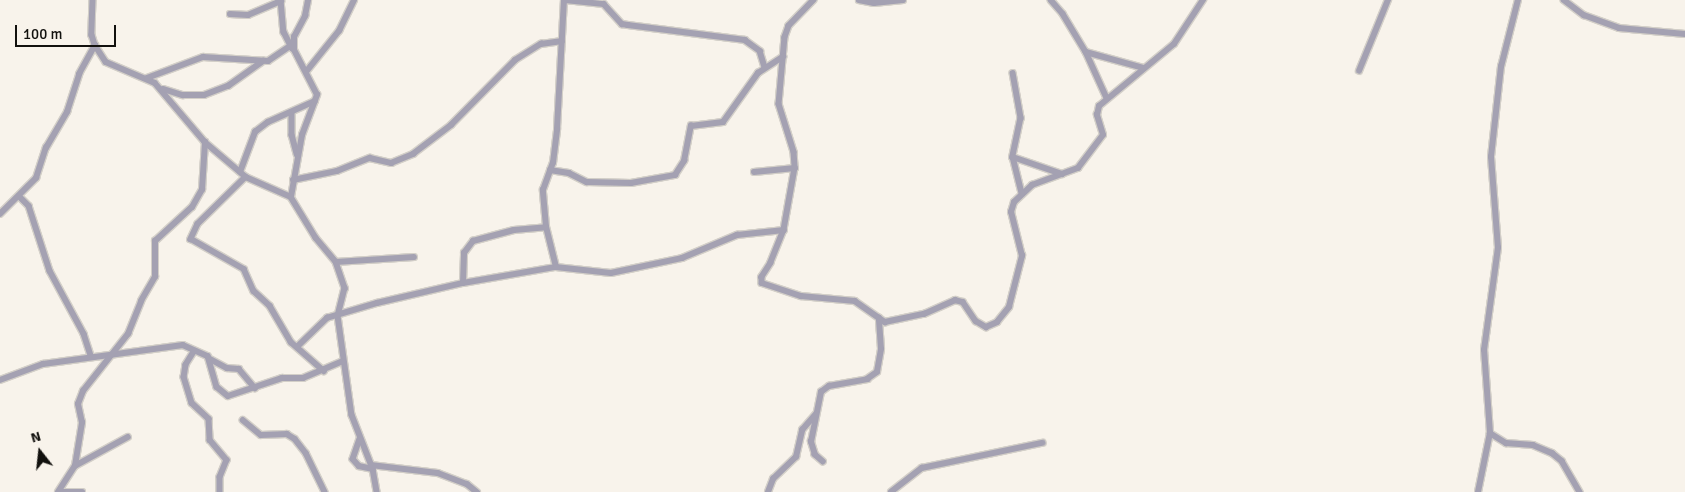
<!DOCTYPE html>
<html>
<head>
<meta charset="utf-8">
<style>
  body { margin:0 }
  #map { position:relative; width:1685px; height:492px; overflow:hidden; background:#f8f3eb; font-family:Signika,sans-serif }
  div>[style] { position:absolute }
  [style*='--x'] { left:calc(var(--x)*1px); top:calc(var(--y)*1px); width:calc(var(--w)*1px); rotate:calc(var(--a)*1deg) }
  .roads { filter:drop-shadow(1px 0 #d3cfc8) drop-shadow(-1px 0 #d3cfc8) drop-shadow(0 1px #d3cfc8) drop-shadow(0 -1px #d3cfc8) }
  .minor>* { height:5.5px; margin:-2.75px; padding:0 2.75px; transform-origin:2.75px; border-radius:2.75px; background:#a4a1b2 }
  span { translate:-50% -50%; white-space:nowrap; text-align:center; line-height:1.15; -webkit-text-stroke:4.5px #f8f3eb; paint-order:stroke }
  .north { position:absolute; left:15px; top:427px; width:50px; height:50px; -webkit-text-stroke:4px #f8f3eb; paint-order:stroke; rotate:344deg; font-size:14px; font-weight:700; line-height:20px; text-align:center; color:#12110e }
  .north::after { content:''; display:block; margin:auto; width:18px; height:22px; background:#12110e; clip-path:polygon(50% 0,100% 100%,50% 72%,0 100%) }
  .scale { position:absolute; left:15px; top:25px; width:101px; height:22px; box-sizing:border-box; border:2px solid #12110e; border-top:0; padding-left:6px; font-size:15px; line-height:18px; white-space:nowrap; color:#12110e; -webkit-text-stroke:4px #f8f3eb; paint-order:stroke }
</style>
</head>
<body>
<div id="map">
  <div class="roads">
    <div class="minor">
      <div style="--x:93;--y:0;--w:35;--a:92"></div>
      <div style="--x:92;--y:35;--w:10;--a:73"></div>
      <div style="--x:95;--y:45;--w:20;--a:57"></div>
      <div style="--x:106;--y:62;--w:53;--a:23.2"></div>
      <div style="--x:155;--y:83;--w:77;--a:49.7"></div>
      <div style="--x:205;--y:142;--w:54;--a:40.5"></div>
      <div style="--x:246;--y:177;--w:49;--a:24"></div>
      <div style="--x:291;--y:197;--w:48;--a:58.6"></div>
      <div style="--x:316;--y:238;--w:31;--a:50"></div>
      <div style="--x:336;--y:262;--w:28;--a:71"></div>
      <div style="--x:345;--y:288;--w:29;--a:104"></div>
      <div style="--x:338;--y:316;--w:100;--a:82"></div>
      <div style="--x:352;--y:415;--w:58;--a:68.7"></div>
      <div style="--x:373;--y:469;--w:23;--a:80"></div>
      <div style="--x:281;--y:0;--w:32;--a:85"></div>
      <div style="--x:284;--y:32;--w:18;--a:63"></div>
      <div style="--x:565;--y:0;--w:39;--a:6"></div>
      <div style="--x:604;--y:4;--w:27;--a:48"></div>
      <div style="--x:622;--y:24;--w:6;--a:9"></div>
      <div style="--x:628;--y:25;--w:118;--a:7.3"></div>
      <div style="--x:745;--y:40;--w:19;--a:36"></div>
      <div style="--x:760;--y:51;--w:17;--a:73"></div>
      <div style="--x:814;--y:0;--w:36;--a:134"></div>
      <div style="--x:789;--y:26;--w:12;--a:110"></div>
      <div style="--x:785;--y:37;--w:67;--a:95.1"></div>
      <div style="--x:779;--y:104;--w:50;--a:72.6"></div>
      <div style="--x:794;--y:152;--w:16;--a:86"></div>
      <div style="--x:795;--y:168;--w:63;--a:100.1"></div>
      <div style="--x:784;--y:230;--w:35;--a:112"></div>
      <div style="--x:771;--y:263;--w:17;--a:123"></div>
      <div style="--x:762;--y:277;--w:6;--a:90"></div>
      <div style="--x:762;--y:283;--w:41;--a:18.4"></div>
      <div style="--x:801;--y:296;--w:54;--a:5.3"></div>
      <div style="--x:855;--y:301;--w:37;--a:35"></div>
      <div style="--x:885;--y:322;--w:40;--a:-12"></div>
      <div style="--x:924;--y:314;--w:34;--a:-24"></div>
      <div style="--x:955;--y:300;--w:8;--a:14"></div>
      <div style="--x:963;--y:302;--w:23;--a:56"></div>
      <div style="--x:976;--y:321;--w:12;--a:31"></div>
      <div style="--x:986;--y:327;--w:12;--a:-24"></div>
      <div style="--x:997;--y:322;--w:19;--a:-51"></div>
      <div style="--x:1009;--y:307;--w:53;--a:-75.7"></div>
      <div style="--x:1022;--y:256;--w:45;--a:-104"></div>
      <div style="--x:1011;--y:212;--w:10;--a:-73"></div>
      <div style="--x:1014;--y:202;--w:25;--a:-43"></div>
      <div style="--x:1032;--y:185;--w:49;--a:-20.3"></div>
      <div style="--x:1078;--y:168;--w:41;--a:-52.9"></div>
      <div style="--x:1103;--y:135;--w:21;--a:-107"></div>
      <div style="--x:1097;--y:115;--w:9;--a:-77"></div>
      <div style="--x:1099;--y:106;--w:97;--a:-39.6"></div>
      <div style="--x:1174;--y:44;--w:53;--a:-56.6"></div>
      <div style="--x:859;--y:0;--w:15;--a:11"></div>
      <div style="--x:874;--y:3;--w:29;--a:-6"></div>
      <div style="--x:1051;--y:0;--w:18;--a:49"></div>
      <div style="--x:1063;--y:14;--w:44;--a:58.8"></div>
      <div style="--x:1086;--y:52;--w:60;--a:15.4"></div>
      <div style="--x:1564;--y:0;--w:25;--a:37"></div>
      <div style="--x:1584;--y:15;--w:37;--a:20"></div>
      <div style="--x:1619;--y:28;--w:66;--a:5.2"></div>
      <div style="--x:230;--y:14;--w:18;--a:3"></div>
      <div style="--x:248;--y:15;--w:36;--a:-23"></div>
      <div style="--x:1086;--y:52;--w:51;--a:65.5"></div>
      <div style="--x:1359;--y:71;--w:77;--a:-67.8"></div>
      <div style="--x:306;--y:72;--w:53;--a:-51.2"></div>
      <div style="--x:339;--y:31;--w:34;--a:-64"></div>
      <div style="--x:1013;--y:73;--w:46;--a:79.9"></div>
      <div style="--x:1021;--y:118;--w:40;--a:102"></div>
      <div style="--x:1013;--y:157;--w:37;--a:76"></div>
      <div style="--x:147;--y:78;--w:60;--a:-20.6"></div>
      <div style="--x:203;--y:57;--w:65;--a:3.5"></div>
      <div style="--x:268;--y:61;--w:27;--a:-34"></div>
      <div style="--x:163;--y:89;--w:21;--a:17"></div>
      <div style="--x:183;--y:95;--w:21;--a:0"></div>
      <div style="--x:204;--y:95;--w:26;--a:-21"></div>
      <div style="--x:228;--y:86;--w:43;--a:-35.5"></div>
      <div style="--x:292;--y:112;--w:23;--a:90"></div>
      <div style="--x:292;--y:135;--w:20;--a:75"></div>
      <div style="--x:1013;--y:157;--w:52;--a:19.1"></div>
      <div style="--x:550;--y:170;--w:19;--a:9"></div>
      <div style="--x:569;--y:173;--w:20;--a:27"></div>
      <div style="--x:587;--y:182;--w:44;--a:1.3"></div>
      <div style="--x:631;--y:183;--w:45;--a:-10.3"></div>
      <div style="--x:675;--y:175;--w:17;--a:-57"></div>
      <div style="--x:684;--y:161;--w:36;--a:-79"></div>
      <div style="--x:691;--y:126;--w:32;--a:-7"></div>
      <div style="--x:723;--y:122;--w:60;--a:-54.5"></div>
      <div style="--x:758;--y:73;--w:30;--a:-33"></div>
      <div style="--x:240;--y:172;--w:43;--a:-69.4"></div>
      <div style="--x:255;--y:132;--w:16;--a:-38"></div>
      <div style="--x:268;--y:122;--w:51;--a:-24.1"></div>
      <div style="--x:754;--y:172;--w:41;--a:-5.6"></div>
      <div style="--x:246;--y:177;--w:67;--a:135.6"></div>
      <div style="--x:198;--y:224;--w:17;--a:115"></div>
      <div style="--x:191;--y:239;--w:61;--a:29.5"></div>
      <div style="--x:244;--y:269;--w:24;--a:66"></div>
      <div style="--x:254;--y:291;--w:22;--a:43"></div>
      <div style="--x:270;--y:306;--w:42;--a:59.7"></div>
      <div style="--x:291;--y:342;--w:44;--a:41.3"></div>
      <div style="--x:293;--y:180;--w:45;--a:-11.6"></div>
      <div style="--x:337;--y:171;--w:35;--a:-22"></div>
      <div style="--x:370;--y:158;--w:22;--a:13"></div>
      <div style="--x:391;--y:163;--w:24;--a:-22"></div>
      <div style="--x:413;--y:154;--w:48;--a:-37.3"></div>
      <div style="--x:451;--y:125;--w:91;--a:-45.4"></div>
      <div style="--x:515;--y:60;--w:31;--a:-32"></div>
      <div style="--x:541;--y:44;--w:21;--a:-8"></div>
      <div style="--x:19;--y:196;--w:14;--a:45"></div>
      <div style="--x:29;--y:206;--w:68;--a:72.1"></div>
      <div style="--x:50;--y:271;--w:72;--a:61.6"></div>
      <div style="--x:84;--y:334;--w:23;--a:72"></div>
      <div style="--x:291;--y:197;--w:63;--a:-79.9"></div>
      <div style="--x:302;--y:135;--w:43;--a:-69.4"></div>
      <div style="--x:317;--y:95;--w:51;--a:-117.1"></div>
      <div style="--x:294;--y:50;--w:13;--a:-90"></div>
      <div style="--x:294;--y:37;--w:24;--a:-62"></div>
      <div style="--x:305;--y:16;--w:16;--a:-79"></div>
      <div style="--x:0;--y:214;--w:51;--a:-45"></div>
      <div style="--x:36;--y:178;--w:32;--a:-72"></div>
      <div style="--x:46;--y:148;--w:42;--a:-59.7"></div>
      <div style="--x:67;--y:112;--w:40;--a:-72"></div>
      <div style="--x:79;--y:74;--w:33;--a:-61"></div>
      <div style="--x:336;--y:262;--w:78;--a:-3.7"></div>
      <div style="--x:556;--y:267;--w:41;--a:-104"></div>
      <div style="--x:546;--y:227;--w:37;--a:-95"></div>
      <div style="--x:543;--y:190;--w:29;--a:-70"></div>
      <div style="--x:553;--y:163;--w:34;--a:-83"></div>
      <div style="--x:557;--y:129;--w:129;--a:-86.9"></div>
      <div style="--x:463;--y:283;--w:30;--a:-88"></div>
      <div style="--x:464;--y:253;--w:15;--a:-53"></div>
      <div style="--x:473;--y:241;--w:42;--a:-15"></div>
      <div style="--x:514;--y:230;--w:32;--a:-5"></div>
      <div style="--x:297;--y:347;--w:42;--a:-44"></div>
      <div style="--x:327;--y:318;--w:52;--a:-16.7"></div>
      <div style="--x:377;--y:303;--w:88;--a:-13.1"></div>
      <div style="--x:463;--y:283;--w:94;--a:-9.8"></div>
      <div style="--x:556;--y:267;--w:55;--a:6.2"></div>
      <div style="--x:611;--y:273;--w:73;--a:-11.9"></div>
      <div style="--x:682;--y:258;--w:60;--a:-22.7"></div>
      <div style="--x:737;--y:235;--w:47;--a:-6.1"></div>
      <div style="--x:194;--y:352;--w:15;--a:122"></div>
      <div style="--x:186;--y:365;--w:12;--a:99"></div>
      <div style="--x:184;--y:377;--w:27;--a:73"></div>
      <div style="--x:192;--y:403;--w:23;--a:43"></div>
      <div style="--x:209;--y:419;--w:21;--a:87"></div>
      <div style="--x:210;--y:440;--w:26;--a:50"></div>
      <div style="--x:227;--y:460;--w:18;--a:112"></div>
      <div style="--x:220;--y:477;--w:15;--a:90"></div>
      <div style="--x:210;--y:359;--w:19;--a:28"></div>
      <div style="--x:227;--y:368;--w:12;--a:5"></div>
      <div style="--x:239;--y:369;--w:25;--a:50"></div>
      <div style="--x:0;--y:380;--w:46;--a:-20.4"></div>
      <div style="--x:43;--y:364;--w:141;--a:-7.7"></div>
      <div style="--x:183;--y:345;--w:27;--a:24"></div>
      <div style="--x:208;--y:356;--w:32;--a:74"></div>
      <div style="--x:217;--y:387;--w:14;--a:39"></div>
      <div style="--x:228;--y:396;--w:57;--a:-18.4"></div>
      <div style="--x:282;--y:378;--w:21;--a:0"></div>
      <div style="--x:303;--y:378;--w:43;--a:-23"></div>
      <div style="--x:243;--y:420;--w:23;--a:40"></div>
      <div style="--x:261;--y:435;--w:26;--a:-2"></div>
      <div style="--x:287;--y:434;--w:9;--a:32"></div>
      <div style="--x:295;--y:439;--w:18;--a:52"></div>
      <div style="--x:306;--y:453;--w:43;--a:64"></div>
      <div style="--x:1490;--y:433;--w:19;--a:32"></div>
      <div style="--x:1506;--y:443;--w:27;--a:4"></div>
      <div style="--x:1533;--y:445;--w:21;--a:23"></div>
      <div style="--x:1552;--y:453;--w:13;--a:39"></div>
      <div style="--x:1562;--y:461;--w:36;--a:60"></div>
      <div style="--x:360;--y:439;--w:21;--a:109"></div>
      <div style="--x:353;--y:459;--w:9;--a:49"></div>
      <div style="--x:359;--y:466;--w:14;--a:12"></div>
      <div style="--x:823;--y:462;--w:11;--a:-139"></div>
      <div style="--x:815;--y:455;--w:14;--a:-107"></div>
      <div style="--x:811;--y:442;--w:51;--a:-78.7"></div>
      <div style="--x:821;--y:392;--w:10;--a:-37"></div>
      <div style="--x:829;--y:386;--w:39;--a:-10"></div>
      <div style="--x:867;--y:379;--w:12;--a:-35"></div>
      <div style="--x:877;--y:372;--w:23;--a:-80"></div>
      <div style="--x:881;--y:349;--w:31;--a:-94"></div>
      <div style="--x:371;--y:465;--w:67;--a:6.8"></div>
      <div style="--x:438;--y:473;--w:31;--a:21"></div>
      <div style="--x:467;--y:484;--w:13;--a:39"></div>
      <div style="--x:75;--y:466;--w:60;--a:-28.7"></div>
      <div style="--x:58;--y:492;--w:31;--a:-57"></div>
      <div style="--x:75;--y:466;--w:44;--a:-80.8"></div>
      <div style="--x:82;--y:423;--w:19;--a:-102"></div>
      <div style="--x:78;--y:404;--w:14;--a:-69"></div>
      <div style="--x:83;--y:391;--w:73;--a:-51.7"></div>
      <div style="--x:128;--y:334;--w:35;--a:-68"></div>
      <div style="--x:141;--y:301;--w:28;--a:-60"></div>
      <div style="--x:155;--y:277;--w:36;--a:-90"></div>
      <div style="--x:155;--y:241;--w:50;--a:-42.6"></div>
      <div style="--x:192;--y:207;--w:20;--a:-60"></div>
      <div style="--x:202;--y:190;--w:48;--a:-86.4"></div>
      <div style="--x:60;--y:492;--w:22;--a:0"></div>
      <div style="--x:768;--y:492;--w:14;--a:-69"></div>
      <div style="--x:773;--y:479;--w:32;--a:-44"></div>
      <div style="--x:796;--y:457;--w:28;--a:-77"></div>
      <div style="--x:802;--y:430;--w:21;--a:-49"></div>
      <div style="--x:891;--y:492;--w:39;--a:-38"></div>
      <div style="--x:922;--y:468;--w:123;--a:-11.8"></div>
      <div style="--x:1478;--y:492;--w:60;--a:-78.5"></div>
      <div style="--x:1490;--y:433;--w:83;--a:-94.1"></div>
      <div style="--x:1484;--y:350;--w:103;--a:-82.2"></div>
      <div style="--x:1498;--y:248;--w:91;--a:-94.4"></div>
      <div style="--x:1491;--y:157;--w:91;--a:-83.7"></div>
      <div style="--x:1501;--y:67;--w:69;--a:-75.8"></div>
    </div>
  </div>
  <div class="north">N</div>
  <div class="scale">100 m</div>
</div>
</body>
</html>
